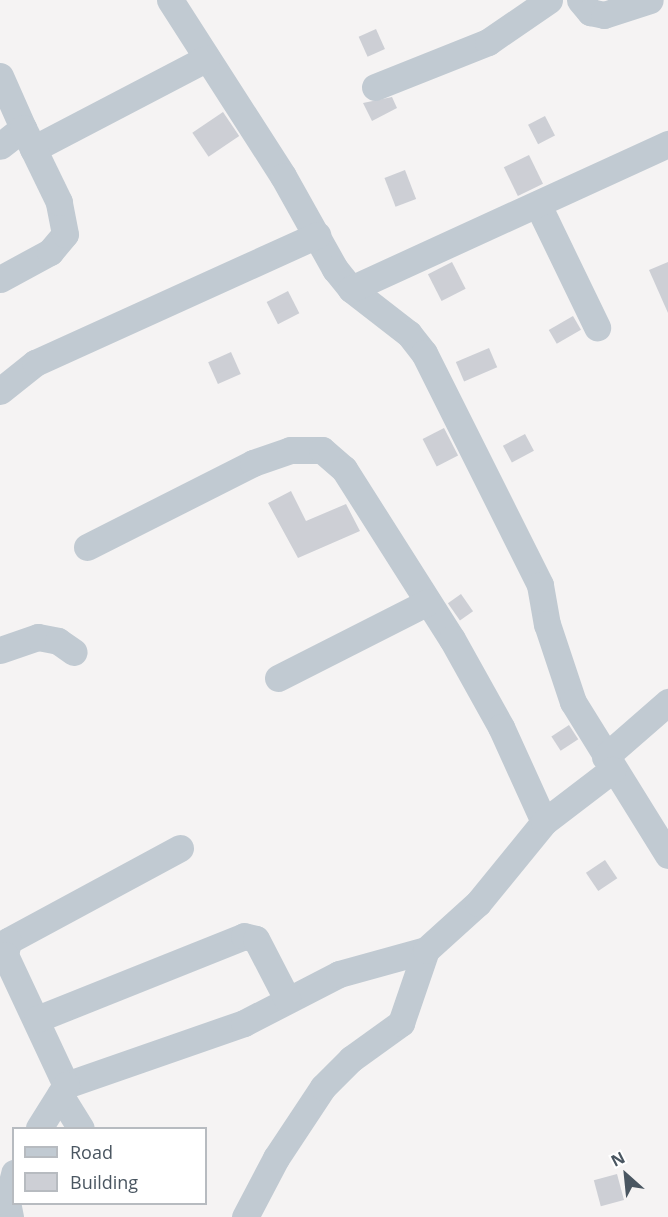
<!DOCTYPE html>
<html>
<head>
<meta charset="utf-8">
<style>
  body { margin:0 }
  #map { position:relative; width:668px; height:1217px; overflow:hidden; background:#f5f3f3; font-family:"Open Sans",sans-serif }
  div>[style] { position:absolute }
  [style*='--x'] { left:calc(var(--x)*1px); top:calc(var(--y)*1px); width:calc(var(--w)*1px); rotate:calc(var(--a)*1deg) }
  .building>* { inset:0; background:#cdcfd5; transform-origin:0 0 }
  .minor>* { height:27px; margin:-13.5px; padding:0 13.5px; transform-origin:13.5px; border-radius:13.5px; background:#c1cad2 }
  span { translate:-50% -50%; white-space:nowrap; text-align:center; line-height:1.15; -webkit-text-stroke:4.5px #fff; paint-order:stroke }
  .legend { position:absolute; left:12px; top:1127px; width:195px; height:78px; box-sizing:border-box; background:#fff; border:2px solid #b7bbc0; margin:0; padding:8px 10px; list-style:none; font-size:18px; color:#4a5661 }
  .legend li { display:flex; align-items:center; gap:12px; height:30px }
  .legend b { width:30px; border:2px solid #b7bbc0 }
  .north { position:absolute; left:596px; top:1145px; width:60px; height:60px; -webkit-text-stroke:4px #fff; paint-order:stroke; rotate:333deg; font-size:16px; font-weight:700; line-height:24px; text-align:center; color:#4a5661 }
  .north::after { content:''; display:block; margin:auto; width:21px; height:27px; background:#4a5661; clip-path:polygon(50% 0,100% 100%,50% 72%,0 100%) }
</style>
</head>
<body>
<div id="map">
  <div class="building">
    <div style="left:376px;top:29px;width:22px;height:19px;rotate:66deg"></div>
    <div style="clip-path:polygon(392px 97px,397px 108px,372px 121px,363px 103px)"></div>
    <div style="left:223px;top:112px;width:29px;height:37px;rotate:56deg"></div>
    <div style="left:545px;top:116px;width:22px;height:19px;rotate:63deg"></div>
    <div style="left:529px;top:155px;width:32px;height:28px;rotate:64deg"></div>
    <div style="left:405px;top:170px;width:31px;height:22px;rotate:69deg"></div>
    <div style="left:452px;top:262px;width:30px;height:27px;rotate:63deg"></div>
    <div style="clip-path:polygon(668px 262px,668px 313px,649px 270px)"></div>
    <div style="left:288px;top:291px;width:25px;height:24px;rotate:63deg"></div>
    <div style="left:573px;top:316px;width:16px;height:28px;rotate:60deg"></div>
    <div style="left:489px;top:348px;width:21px;height:36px;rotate:67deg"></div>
    <div style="left:231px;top:352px;width:24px;height:25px;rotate:66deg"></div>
    <div style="left:444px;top:428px;width:31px;height:24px;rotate:63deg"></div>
    <div style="left:525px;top:434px;width:19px;height:25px;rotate:62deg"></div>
    <div style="clip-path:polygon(291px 491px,306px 521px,346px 504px,360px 531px,298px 558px,268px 503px)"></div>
    <div style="left:461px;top:594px;width:21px;height:16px;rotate:55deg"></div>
    <div style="left:569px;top:725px;width:17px;height:21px;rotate:57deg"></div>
    <div style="left:605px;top:860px;width:22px;height:23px;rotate:56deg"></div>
    <div style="left:617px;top:1174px;width:27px;height:24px;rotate:75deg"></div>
  </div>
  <div class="minor">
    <div style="--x:170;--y:0;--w:209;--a:57.3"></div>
    <div style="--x:283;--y:176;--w:107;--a:60.8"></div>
    <div style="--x:335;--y:269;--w:26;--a:51"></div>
    <div style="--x:351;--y:289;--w:73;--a:37.8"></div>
    <div style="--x:409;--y:334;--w:24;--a:52"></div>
    <div style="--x:424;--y:353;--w:259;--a:63.4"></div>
    <div style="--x:540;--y:585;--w:40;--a:80"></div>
    <div style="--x:547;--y:624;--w:82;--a:71.6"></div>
    <div style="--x:573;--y:702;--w:180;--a:58.2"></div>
    <div style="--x:580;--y:0;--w:16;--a:50"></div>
    <div style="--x:590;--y:12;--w:14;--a:12"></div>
    <div style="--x:604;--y:15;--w:48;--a:-18.1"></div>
    <div style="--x:0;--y:76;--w:57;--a:66.1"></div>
    <div style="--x:23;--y:128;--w:29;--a:142"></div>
    <div style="--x:375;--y:87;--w:122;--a:-21.7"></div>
    <div style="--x:488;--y:42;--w:74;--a:-34.5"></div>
    <div style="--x:33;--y:149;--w:196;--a:-27.6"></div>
    <div style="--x:538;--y:205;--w:136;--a:64.2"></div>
    <div style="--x:0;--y:279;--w:57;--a:-28.4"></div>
    <div style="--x:50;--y:252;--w:23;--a:-50"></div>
    <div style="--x:65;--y:234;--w:33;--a:-101"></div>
    <div style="--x:59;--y:202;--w:82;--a:-115.9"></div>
    <div style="--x:351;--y:289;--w:349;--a:-24.6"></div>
    <div style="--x:0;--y:391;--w:45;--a:-38.7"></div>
    <div style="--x:35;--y:363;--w:310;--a:-24.4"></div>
    <div style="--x:87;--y:547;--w:186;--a:-26.8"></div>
    <div style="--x:253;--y:463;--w:39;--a:-19"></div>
    <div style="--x:290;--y:450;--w:32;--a:0"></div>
    <div style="--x:322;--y:450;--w:29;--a:41"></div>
    <div style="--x:344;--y:469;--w:201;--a:57.6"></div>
    <div style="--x:452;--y:639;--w:101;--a:60.9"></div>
    <div style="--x:501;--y:727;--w:104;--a:65.6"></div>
    <div style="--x:0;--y:650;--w:40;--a:-18.9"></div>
    <div style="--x:38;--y:637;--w:20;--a:11"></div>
    <div style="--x:58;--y:641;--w:19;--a:35"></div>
    <div style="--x:278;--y:678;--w:168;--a:-26.9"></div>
    <div style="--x:605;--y:757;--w:84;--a:-41.1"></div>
    <div style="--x:180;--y:848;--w:196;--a:151.6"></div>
    <div style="--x:8;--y:941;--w:14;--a:102"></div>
    <div style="--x:5;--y:955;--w:144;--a:64.9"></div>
    <div style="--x:66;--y:1085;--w:188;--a:-19.2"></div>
    <div style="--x:244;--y:1023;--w:107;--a:-27.3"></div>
    <div style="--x:339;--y:974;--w:90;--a:-15.4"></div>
    <div style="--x:37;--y:1019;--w:223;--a:-21.8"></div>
    <div style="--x:244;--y:936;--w:12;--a:14"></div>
    <div style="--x:256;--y:939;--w:68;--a:62.7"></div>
    <div style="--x:60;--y:1095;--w:39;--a:58"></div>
    <div style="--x:39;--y:1128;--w:51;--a:-57.9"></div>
    <div style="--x:10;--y:1217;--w:15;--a:-101"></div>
    <div style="--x:7;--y:1202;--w:30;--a:-76"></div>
    <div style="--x:245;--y:1217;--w:67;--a:-62.3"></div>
    <div style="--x:276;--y:1158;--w:85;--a:-56.5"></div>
    <div style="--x:323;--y:1087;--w:40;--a:-45"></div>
    <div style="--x:351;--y:1059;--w:62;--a:-35.8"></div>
    <div style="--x:401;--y:1023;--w:77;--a:-71.1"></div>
    <div style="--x:426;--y:950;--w:70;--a:-42.1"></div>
    <div style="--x:478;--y:903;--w:104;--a:-50.8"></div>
    <div style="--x:544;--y:822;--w:86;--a:-37.4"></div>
  </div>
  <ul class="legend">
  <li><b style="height:8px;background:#c1cad2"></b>Road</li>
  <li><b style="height:16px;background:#cdcfd5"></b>Building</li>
  </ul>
  <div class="north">N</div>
</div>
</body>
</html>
